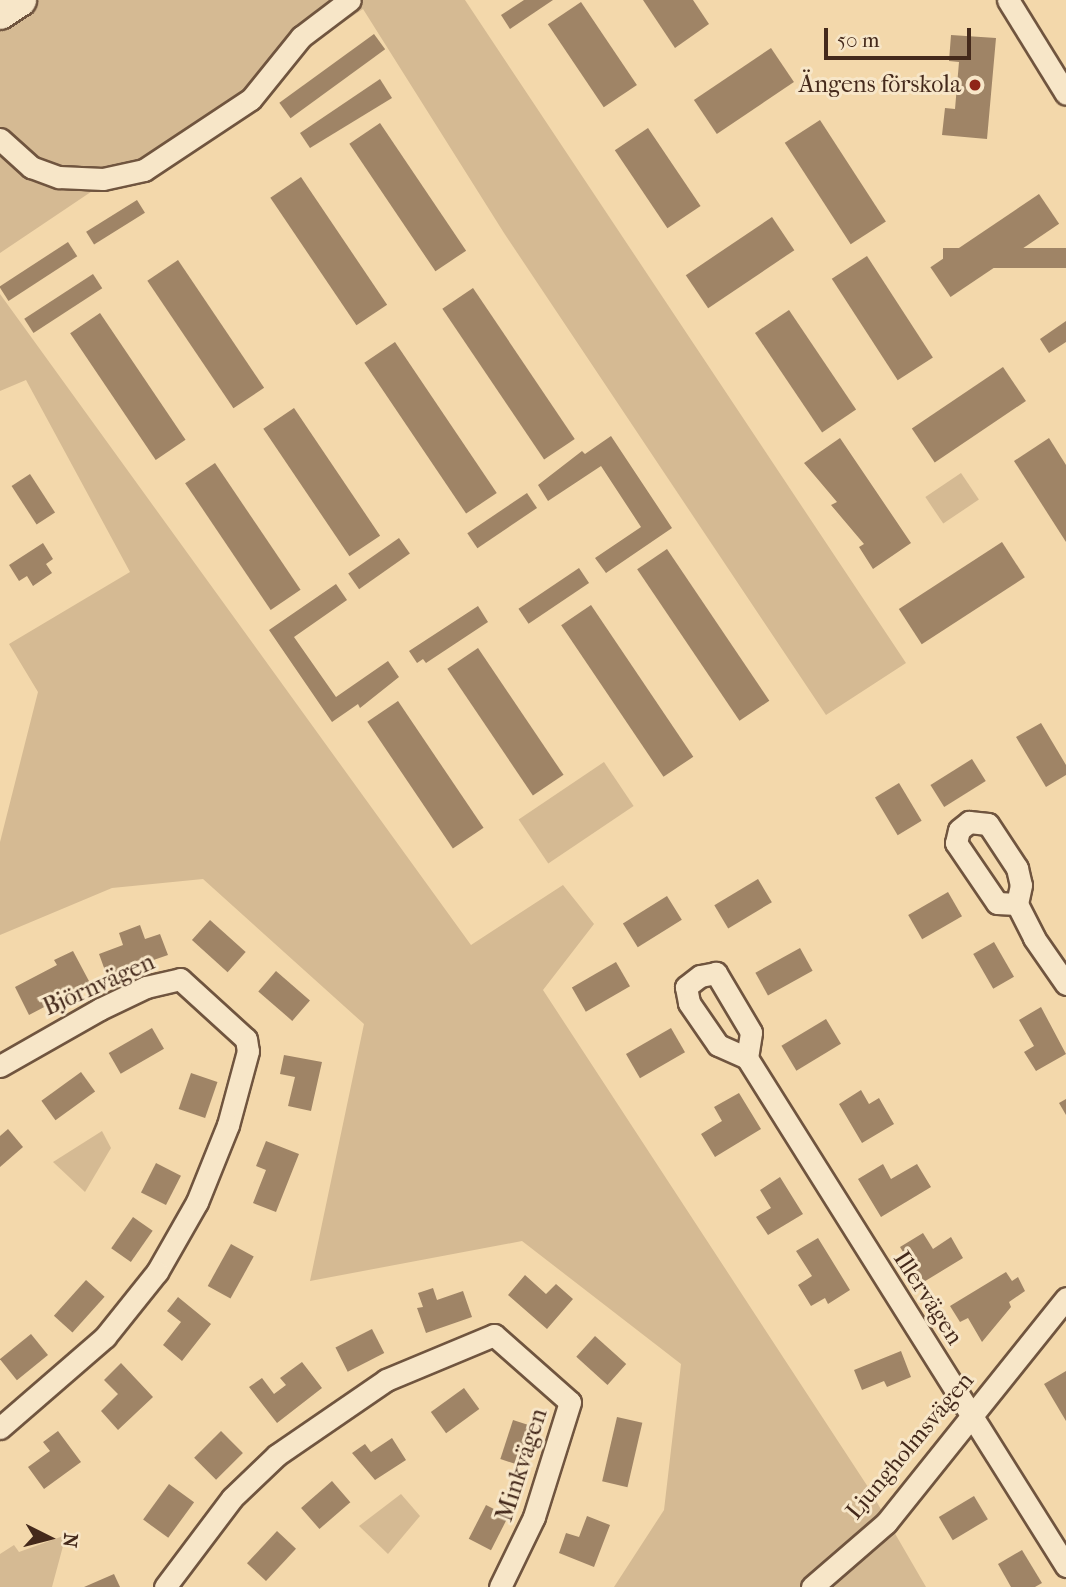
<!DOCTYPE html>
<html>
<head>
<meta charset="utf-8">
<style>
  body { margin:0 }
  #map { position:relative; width:1066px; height:1587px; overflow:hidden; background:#f3d8ab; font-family:"IM FELL French Canon",serif }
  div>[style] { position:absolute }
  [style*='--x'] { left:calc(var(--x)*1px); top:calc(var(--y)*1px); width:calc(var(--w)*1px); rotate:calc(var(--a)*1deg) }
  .green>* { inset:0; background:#d5ba93; transform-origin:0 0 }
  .building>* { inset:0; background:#9f8466; transform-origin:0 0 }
  .roads { filter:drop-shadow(2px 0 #70553f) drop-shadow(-2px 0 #70553f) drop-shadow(0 2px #70553f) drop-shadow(0 -2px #70553f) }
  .street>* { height:21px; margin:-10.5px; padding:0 10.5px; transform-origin:10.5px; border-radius:10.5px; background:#f7e6c8 }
  .secondary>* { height:32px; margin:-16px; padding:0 16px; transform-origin:16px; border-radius:16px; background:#f7e6c8 }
  .dots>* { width:19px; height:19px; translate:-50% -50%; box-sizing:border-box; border:4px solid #f7e6c8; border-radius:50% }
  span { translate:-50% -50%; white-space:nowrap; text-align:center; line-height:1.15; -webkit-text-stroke:6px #f7e6c8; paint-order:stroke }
  .poi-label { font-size:24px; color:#44291b }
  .right { translate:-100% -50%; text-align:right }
  .street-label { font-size:24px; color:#44291b }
  .north { position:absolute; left:14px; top:1503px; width:70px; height:70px; -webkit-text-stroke:5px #f7e6c8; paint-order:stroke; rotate:96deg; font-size:19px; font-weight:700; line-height:28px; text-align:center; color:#44291b }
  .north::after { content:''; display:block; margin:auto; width:24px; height:32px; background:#44291b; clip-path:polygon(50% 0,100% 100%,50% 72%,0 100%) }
  .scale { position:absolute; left:824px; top:28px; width:147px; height:32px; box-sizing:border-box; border:4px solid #44291b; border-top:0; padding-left:9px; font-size:21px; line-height:24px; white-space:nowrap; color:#44291b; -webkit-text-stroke:5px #f7e6c8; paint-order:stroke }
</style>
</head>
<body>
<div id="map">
  <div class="green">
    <div style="clip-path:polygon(0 0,465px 0,906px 663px,826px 715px,504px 233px,363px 9px,0 253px)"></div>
    <div style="clip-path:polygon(0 294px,471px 945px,563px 885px,594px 924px,543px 990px,868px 1487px,926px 1587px,614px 1587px,664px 1510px,681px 1364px,522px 1241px,310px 1281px,364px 1024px,203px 879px,112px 888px,0 935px,0 842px,38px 692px,9px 644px,130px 572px,26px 380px,0 391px)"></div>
    <div style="left:961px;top:473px;width:32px;height:43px;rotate:56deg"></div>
    <div style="left:604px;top:762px;width:53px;height:103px;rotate:56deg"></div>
    <div style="clip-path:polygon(102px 1131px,111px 1148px,85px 1192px,53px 1162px)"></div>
    <div style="clip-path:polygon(401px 1494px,420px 1516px,388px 1554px,359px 1526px)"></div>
    <div style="clip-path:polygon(66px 1535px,52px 1587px,0 1587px,0 1554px,14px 1545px,19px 1552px)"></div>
  </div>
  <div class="building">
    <div style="clip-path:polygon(524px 0,553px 0,510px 29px,501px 15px)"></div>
    <div style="clip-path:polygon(643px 0,693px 0,709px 24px,675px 48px)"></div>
    <div style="left:581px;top:2px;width:100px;height:40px;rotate:56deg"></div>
    <div style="left:374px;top:34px;width:19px;height:117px;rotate:54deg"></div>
    <div style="clip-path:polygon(951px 35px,996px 38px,987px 139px,942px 135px,945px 108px,955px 109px,959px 62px,949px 61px)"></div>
    <div style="left:771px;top:48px;width:41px;height:93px;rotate:56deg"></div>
    <div style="clip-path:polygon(380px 79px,392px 98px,310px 148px,300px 133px)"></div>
    <div style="left:820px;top:120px;width:121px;height:42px;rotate:57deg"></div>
    <div style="left:380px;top:123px;width:154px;height:37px;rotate:56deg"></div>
    <div style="left:648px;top:128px;width:94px;height:40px;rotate:56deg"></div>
    <div style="left:301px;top:177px;width:154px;height:37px;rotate:56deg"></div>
    <div style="left:1039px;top:194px;width:36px;height:131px;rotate:56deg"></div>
    <div style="left:137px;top:200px;width:15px;height:60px;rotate:58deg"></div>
    <div style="left:772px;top:217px;width:40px;height:104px;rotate:56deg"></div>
    <div style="left:68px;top:242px;width:17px;height:82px;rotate:57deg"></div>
    <div style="left:1066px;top:248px;width:20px;height:123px;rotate:90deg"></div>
    <div style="left:867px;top:256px;width:121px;height:42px;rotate:57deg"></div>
    <div style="left:178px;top:260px;width:154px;height:37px;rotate:56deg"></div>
    <div style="left:93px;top:274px;width:17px;height:82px;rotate:57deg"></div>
    <div style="left:473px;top:288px;width:182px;height:37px;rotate:56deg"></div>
    <div style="left:789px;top:310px;width:120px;height:41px;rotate:56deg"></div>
    <div style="left:100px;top:313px;width:153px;height:36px;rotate:56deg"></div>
    <div style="clip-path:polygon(1066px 321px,1066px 342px,1049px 353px,1040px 339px)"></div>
    <div style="left:395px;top:342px;width:182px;height:37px;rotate:56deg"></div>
    <div style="left:1003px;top:367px;width:41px;height:110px;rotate:56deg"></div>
    <div style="left:294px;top:408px;width:154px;height:37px;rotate:56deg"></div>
    <div style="clip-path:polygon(611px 436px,672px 528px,606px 573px,595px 558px,641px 527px,601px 466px,548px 501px,538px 485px,582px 451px,585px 454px)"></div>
    <div style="clip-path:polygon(840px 438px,911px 543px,873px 569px,859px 547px,864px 544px,831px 505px,837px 502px,804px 463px)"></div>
    <div style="clip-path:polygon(1049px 438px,1066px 465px,1066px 542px,1014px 461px)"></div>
    <div style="left:215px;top:463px;width:153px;height:36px;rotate:56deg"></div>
    <div style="left:30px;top:474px;width:46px;height:22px;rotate:57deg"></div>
    <div style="left:527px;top:493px;width:18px;height:72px;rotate:56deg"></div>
    <div style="left:399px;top:538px;width:19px;height:62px;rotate:55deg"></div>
    <div style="left:1002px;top:542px;width:42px;height:123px;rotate:57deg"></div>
    <div style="clip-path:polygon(43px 543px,53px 559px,46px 564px,52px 573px,33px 586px,27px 576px,19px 581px,9px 565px)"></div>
    <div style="left:667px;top:549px;width:183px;height:36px;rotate:56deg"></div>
    <div style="left:579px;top:568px;width:18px;height:73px;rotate:56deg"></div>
    <div style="clip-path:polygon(336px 584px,347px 600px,294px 637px,336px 697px,388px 661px,399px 677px,360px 708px,358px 704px,332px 722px,269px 630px)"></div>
    <div style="left:591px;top:605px;width:183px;height:36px;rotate:56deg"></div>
    <div style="clip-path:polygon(478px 606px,488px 622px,426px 663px,423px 659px,417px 663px,409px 651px)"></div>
    <div style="left:478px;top:648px;width:153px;height:37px;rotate:56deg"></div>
    <div style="left:398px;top:701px;width:153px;height:37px;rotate:56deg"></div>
    <div style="clip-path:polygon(1041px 723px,1066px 765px,1066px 775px,1046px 787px,1016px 737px)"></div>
    <div style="left:972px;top:759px;width:26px;height:49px;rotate:58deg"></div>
    <div style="left:899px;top:783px;width:44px;height:28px;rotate:59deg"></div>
    <div style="left:758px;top:879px;width:27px;height:51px;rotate:59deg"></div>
    <div style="left:948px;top:892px;width:28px;height:46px;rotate:60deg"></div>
    <div style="left:667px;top:896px;width:28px;height:52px;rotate:58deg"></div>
    <div style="left:210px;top:920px;width:48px;height:27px;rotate:42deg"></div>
    <div style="clip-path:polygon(140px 925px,145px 939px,160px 934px,168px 955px,107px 976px,99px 954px,123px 945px,119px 933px)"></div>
    <div style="left:994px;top:942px;width:40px;height:24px;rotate:60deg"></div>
    <div style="left:800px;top:948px;width:26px;height:51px;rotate:61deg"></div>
    <div style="clip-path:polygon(73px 951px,90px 983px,29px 1015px,15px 987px,57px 965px,54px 960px)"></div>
    <div style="left:616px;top:962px;width:28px;height:51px;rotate:60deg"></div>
    <div style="left:276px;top:971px;width:45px;height:27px;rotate:41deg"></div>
    <div style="clip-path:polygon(1041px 1007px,1066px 1054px,1036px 1071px,1024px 1052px,1034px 1046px,1019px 1020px)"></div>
    <div style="left:826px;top:1019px;width:29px;height:52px;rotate:59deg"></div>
    <div style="left:152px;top:1028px;width:24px;height:50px;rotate:60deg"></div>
    <div style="left:671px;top:1028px;width:28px;height:52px;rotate:60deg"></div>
    <div style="clip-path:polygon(284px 1055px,322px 1062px,311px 1111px,288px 1106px,295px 1077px,280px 1074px)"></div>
    <div style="left:81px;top:1072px;width:24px;height:49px;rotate:54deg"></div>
    <div style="left:191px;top:1073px;width:28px;height:38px;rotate:19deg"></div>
    <div style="clip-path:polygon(861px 1090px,869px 1104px,879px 1098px,894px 1124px,862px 1143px,839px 1104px)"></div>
    <div style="clip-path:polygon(739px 1093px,761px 1129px,715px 1157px,701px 1134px,722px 1121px,714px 1107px)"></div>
    <div style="clip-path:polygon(1066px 1099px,1066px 1115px,1059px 1103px)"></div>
    <div style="clip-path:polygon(8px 1129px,23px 1147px,0 1167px,0 1136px)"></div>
    <div style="clip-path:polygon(266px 1141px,299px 1154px,276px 1212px,253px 1203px,266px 1170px,256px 1166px)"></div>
    <div style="left:156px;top:1163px;width:28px;height:33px;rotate:27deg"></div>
    <div style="clip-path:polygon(883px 1164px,891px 1179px,917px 1164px,931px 1187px,881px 1217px,858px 1179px)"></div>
    <div style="clip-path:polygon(780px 1177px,803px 1214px,768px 1235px,756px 1217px,771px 1208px,760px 1190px)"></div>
    <div style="left:133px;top:1217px;width:24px;height:38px;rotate:35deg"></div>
    <div style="clip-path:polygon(923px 1233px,933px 1249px,951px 1237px,963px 1258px,922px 1283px,900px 1247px)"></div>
    <div style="clip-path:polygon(818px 1238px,850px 1290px,828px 1304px,825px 1298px,811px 1306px,798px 1285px,812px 1276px,796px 1251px)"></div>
    <div style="left:231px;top:1244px;width:26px;height:48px;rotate:29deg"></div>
    <div style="clip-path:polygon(1006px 1272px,1012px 1281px,1018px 1277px,1025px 1291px,1009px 1302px,1011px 1307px,982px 1342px,968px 1318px,960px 1322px,950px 1306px)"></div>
    <div style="clip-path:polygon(525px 1275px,546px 1294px,556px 1284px,573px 1299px,547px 1329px,508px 1295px)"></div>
    <div style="left:86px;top:1280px;width:25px;height:48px;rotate:42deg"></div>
    <div style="clip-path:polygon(433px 1288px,437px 1300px,463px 1291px,472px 1317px,426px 1333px,417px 1308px,423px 1307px,418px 1293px)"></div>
    <div style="clip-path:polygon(178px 1297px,211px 1324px,182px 1361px,163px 1345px,181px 1322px,167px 1311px)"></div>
    <div style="left:372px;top:1329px;width:27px;height:41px;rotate:63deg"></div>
    <div style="left:31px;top:1334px;width:27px;height:40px;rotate:51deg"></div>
    <div style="left:595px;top:1336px;width:42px;height:28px;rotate:42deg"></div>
    <div style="clip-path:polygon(901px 1351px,911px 1377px,887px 1387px,884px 1381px,862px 1390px,854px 1370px)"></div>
    <div style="clip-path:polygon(302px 1362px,322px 1388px,277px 1423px,249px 1387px,262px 1378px,274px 1394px,286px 1385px,280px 1378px)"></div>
    <div style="clip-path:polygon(121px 1363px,153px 1397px,118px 1430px,101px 1411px,118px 1394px,104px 1380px)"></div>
    <div style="clip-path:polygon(1066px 1371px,1066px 1421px,1044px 1384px)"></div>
    <div style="left:464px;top:1388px;width:26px;height:41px;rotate:54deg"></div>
    <div style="left:617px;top:1417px;width:26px;height:66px;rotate:13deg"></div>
    <div style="left:513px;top:1420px;width:26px;height:41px;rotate:18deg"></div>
    <div style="clip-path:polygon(58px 1431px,81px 1462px,44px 1489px,28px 1467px,50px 1451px,43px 1442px)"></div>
    <div style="left:221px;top:1431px;width:31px;height:38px;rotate:45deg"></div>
    <div style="clip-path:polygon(392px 1438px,406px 1460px,375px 1480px,352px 1453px,365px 1444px,371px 1452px)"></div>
    <div style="left:332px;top:1481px;width:28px;height:41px;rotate:49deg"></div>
    <div style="left:169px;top:1484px;width:31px;height:44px;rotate:36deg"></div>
    <div style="left:974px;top:1496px;width:27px;height:41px;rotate:59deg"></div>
    <div style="left:486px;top:1505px;width:25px;height:38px;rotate:27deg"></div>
    <div style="clip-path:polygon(587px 1516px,610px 1525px,594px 1567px,559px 1553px,566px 1533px,579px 1537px)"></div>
    <div style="left:277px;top:1531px;width:26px;height:44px;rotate:43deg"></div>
    <div style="clip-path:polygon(1022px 1550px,1042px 1583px,1035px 1587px,1011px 1587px,998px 1564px)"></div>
    <div style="clip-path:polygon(114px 1574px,120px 1587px,84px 1587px)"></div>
  </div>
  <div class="roads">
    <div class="street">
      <div style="--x:1008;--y:0;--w:110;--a:58.3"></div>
      <div style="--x:0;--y:139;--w:42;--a:42.1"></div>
      <div style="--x:31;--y:167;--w:30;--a:20"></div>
      <div style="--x:59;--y:177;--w:44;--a:2.6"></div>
      <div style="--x:103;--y:179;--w:42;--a:-12.4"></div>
      <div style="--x:144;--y:170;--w:128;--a:-33.6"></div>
      <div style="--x:251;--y:99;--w:80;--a:-51.1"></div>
      <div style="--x:301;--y:37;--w:61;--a:-37.1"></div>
      <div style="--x:1017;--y:904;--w:20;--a:-177"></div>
      <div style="--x:997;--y:903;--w:73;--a:-124.3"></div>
      <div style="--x:956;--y:843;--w:13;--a:-77"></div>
      <div style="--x:959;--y:830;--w:13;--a:-39"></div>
      <div style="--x:969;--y:822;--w:19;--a:6"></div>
      <div style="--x:988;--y:824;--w:53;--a:56.6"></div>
      <div style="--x:1017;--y:868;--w:17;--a:77"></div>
      <div style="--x:1021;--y:885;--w:19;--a:102"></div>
      <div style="--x:1017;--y:904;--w:38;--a:63"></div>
      <div style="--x:1034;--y:938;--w:56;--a:55.2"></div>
      <div style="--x:747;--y:1058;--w:26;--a:-81"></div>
      <div style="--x:751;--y:1032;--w:69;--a:-120.7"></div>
      <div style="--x:716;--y:973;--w:16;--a:169"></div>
      <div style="--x:700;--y:976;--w:18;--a:142"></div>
      <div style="--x:686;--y:987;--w:16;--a:79"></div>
      <div style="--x:689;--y:1003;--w:51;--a:55.4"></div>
      <div style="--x:718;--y:1045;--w:32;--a:24"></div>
      <div style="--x:747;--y:1058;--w:600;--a:57.87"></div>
      <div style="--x:0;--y:1066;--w:115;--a:-29.7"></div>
      <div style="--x:100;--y:1009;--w:51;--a:-25.6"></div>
      <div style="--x:146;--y:987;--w:35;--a:-13"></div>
      <div style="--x:180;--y:979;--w:89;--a:42.3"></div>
      <div style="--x:246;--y:1039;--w:12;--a:81"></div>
      <div style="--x:248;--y:1051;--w:77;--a:105.1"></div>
      <div style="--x:228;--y:1125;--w:83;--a:111.9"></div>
      <div style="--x:197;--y:1202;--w:81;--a:119.7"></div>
      <div style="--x:157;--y:1272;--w:83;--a:128.7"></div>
      <div style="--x:105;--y:1337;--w:139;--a:139.1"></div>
      <div style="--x:165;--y:1587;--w:111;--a:-53"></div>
      <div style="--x:232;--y:1498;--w:62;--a:-43.7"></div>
      <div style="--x:277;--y:1455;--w:132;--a:-34.5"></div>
      <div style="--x:386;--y:1380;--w:117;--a:-22.6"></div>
      <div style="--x:494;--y:1335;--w:101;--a:41.4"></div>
      <div style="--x:570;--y:1402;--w:121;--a:107.4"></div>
      <div style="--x:534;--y:1517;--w:78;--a:115.9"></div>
      <div style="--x:812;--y:1587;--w:98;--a:-40.9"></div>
      <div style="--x:886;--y:1523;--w:288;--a:-51.3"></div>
    </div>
    <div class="secondary">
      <div style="--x:0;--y:13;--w:24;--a:-33"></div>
    </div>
  </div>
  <div class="dots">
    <div style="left:975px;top:85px;background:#8f2418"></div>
  </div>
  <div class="poi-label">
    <span class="right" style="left:961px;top:85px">Ängens förskola</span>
  </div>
  <div class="street-label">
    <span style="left:99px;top:985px;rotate:-24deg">Björnvägen</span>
    <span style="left:928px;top:1298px;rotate:57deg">Illervägen</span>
    <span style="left:910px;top:1446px;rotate:-50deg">Ljungholmsvägen</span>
    <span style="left:522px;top:1465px;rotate:-72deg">Minkvägen</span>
  </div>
  <div class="north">N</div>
  <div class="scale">50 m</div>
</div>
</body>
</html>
